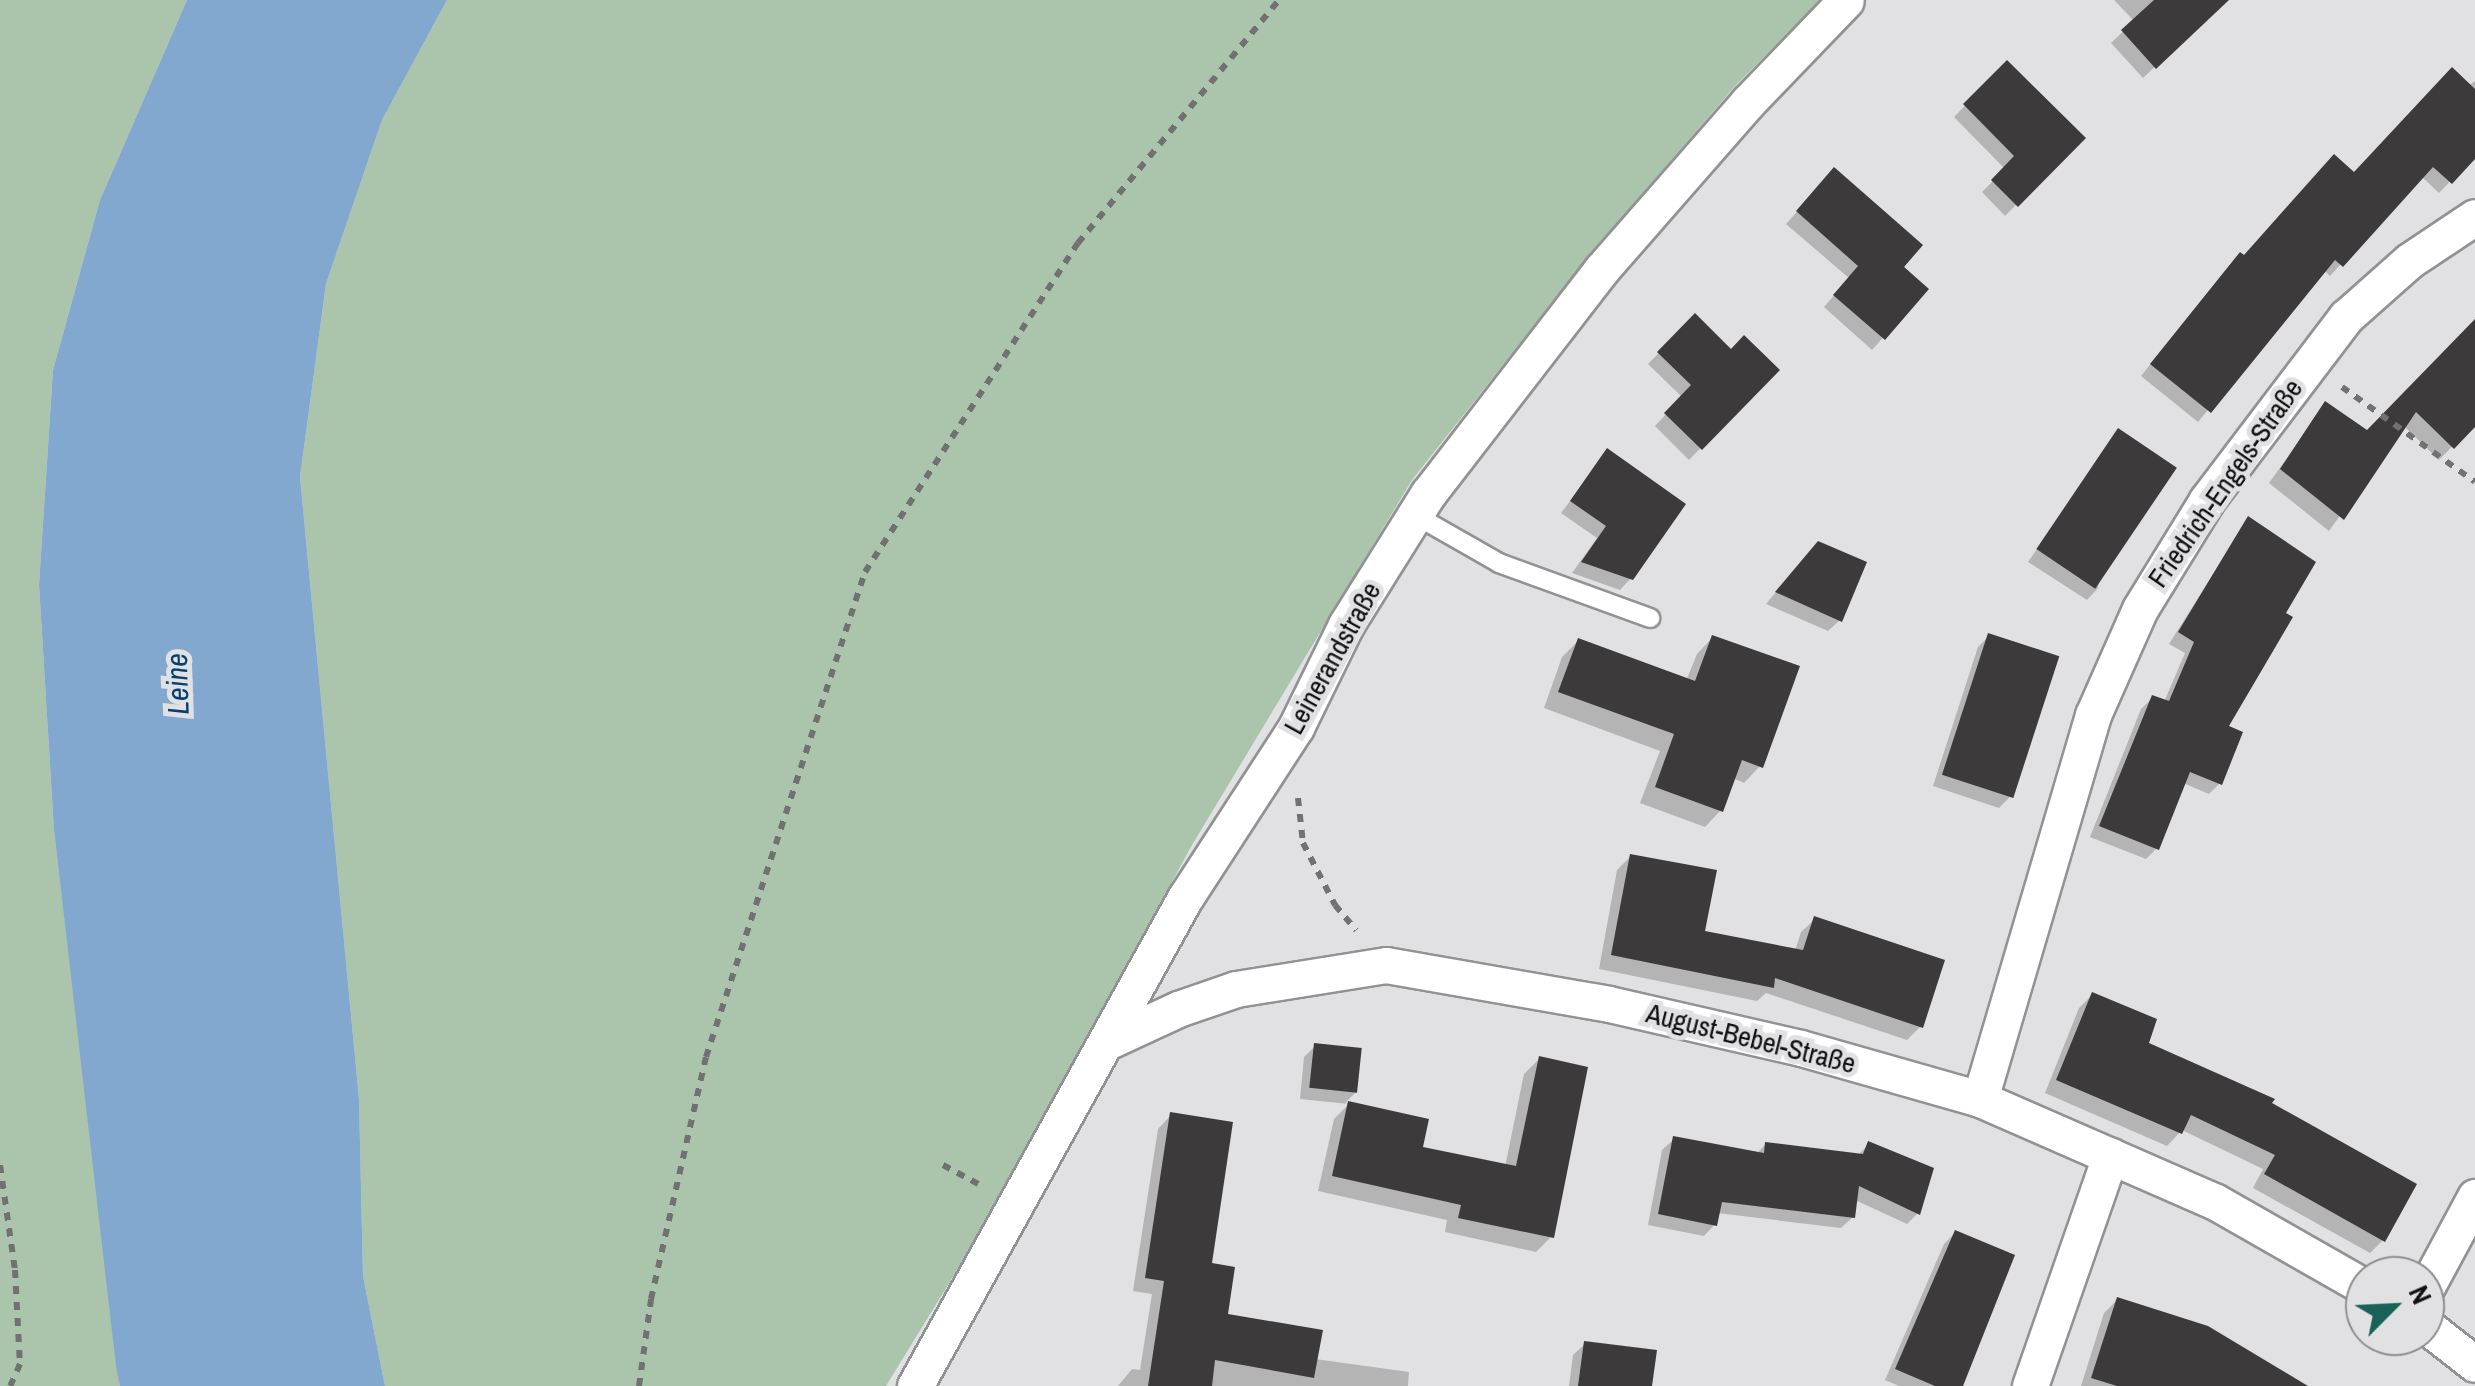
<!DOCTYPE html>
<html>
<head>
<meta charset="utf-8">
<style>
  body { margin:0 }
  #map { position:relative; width:2475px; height:1386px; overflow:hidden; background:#e1e1e3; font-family:"Archivo Narrow",sans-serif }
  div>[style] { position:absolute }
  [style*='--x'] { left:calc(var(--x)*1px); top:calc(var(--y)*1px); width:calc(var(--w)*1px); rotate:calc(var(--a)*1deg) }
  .green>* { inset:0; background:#aac5ab }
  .water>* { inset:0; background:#82a8d0 }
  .shadow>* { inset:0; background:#0003 }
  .building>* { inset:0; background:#3c3a3a; transform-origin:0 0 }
  .path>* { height:6px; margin-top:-3px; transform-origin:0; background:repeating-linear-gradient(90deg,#717172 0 8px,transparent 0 16px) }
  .roads { filter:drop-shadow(2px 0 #929294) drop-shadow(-2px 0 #929294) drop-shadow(0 2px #929294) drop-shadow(0 -2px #929294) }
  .lane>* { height:18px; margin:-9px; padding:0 9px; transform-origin:9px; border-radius:9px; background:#fff }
  .street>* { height:35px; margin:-17.5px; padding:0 17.5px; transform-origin:17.5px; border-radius:17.5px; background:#fff }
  span { translate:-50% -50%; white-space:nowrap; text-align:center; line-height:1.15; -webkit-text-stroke:10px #e1e1e3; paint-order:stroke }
  .street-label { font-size:28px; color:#0f0f0f }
  .water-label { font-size:30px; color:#044172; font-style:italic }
  .north { position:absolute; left:2345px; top:1256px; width:100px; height:100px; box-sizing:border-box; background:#e1e1e3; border:2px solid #8d8d8e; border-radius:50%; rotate:66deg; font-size:28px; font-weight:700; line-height:40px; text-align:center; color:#0f0f0f }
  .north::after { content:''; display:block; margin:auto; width:35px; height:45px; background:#186258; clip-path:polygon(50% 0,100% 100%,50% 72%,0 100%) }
</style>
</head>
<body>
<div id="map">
  <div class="green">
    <div style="clip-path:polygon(0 0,187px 0,100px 200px,53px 370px,39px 585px,54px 830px,120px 1386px,0 1386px)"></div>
    <div style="clip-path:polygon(447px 0,1820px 0,1735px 86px,1589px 256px,1412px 480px,1192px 845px,992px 1213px,886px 1386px,385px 1386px,363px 1276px,359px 1099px,300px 477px,326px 284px,382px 120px)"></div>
  </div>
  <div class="water">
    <div style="clip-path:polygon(187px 0,447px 0,382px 120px,326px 284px,300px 477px,359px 1099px,363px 1276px,385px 1386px,120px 1386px,116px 1366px,54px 830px,39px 585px,53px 370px,100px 200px)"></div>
  </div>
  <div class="shadow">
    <div style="clip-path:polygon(2114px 0,2218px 0,2222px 4px,2143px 78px,2111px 43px,2134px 21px)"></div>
    <div style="clip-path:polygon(2007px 63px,2082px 138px,2005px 216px,1982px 192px,2005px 169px,1954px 117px)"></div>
    <div style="clip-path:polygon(2475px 81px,2475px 155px,2439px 193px,2421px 176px,2330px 276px,2324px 270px,2198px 422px,2141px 376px,2229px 266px)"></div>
    <div style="clip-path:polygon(1823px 182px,1926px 289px,1872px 350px,1824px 307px,1849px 278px,1786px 224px)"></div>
    <div style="clip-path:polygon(1695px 316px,1731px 352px,1777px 370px,1689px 460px,1655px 426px,1682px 397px,1648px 364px)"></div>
    <div style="clip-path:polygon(2475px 322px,2475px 423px,2439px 460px,2404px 426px,2329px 531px,2269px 483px,2325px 405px,2367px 433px)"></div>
    <div style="clip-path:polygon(2118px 431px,2098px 588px,2087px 600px,2028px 562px)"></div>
    <div style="clip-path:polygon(1608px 451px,1631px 578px,1620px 590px,1572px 573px,1597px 538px,1561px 513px)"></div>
    <div style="clip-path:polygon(2248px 519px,2283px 614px,2225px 727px,2220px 783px,2209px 794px,2183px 783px,2157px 848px,2146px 859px,2090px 837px,2141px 709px,2152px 698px,2164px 702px,2185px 653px,2169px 644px)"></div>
    <div style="clip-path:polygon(1807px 555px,1840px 620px,1828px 631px,1766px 604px)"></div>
    <div style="clip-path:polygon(1989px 636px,2011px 796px,1999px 808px,1933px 786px,1978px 647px)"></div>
    <div style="clip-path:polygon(1713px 637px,1760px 766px,1744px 783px,1733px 778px,1721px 810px,1705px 827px,1640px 803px,1660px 751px,1544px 708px,1562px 657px,1578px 641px,1686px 681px,1697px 654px)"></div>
    <div style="clip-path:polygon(1631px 856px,1703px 933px,1795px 951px,1801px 932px,1815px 919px,1920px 1027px,1907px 1040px,1766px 993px,1757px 1001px,1599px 969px,1617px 870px)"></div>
    <div style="clip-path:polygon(2092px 995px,2146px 1045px,2383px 1240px,2370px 1253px,2253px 1188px,2263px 1169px,2182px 1130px,2167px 1146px,2045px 1093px,2079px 1008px)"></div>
    <div style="clip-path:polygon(1315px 1046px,1356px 1092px,1345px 1103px,1426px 1121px,1420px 1149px,1505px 1167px,1524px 1074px,1539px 1059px,1552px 1236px,1536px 1252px,1445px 1232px,1447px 1220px,1318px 1191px,1334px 1119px,1349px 1104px,1300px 1099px,1304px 1057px)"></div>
    <div style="clip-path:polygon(1171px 1115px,1225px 1316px,1315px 1359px,1409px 1372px,1408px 1386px,1118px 1386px,1132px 1369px,1140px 1370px,1152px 1294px,1133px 1291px,1158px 1129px)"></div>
    <div style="clip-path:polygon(1674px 1139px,1756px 1154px,1766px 1144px,1857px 1156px,1869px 1144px,1918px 1213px,1907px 1224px,1855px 1200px,1853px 1217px,1841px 1228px,1717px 1213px,1715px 1224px,1704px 1236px,1648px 1225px,1662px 1150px)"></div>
    <div style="clip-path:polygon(1955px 1233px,1960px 1386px,1899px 1386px,1885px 1380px,1944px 1244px)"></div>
    <div style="clip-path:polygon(2118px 1299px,2303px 1386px,2081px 1386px,2104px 1313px)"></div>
    <div style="clip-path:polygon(1585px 1344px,1650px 1386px,1569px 1386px,1573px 1355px)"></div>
  </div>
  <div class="building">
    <div style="clip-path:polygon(2154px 0,2229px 0,2156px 69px,2121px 30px)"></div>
    <div style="clip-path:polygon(2007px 60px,2086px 138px,2018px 207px,1991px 180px,2014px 156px,1963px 104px)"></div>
    <div style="clip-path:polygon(2452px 67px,2475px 89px,2475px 159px,2452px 184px,2433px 167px,2343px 267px,2335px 260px,2211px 413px,2150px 364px,2240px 252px,2244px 255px,2334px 154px,2354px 172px)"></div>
    <div style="clip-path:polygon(1834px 167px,1923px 245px,1904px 267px,1929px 289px,1885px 340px,1833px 295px,1858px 266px,1796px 211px)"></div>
    <div style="clip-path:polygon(1695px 313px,1731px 349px,1744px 335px,1780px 370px,1702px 450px,1664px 413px,1691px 385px,1657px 352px)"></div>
    <div style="clip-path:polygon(2475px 319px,2475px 427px,2454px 449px,2416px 412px,2344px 520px,2280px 469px,2325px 401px,2367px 430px)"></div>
    <div style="left:2118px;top:428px;width:71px;height:146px;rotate:34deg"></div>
    <div style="clip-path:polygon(1607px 448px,1686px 504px,1633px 580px,1581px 562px,1606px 526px,1570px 501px)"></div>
    <div style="clip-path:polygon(2248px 516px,2316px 562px,2286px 613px,2293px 617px,2229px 726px,2243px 732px,2222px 785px,2190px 772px,2159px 850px,2099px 826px,2152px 695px,2169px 701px,2194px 642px,2178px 632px)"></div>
    <div style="clip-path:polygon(1818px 541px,1867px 562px,1842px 622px,1775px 592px)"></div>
    <div style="left:1988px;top:633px;width:75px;height:149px;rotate:18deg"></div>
    <div style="clip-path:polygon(1712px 635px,1800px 666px,1763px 768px,1742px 760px,1723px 812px,1655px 787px,1674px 734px,1558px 692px,1578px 638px,1695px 681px)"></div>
    <div style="clip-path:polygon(1630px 854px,1717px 870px,1705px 931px,1803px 950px,1814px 916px,1945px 960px,1923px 1028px,1775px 978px,1774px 988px,1611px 955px)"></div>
    <div style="clip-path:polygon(2092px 992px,2157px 1019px,2149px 1043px,2275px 1099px,2272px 1103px,2417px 1184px,2385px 1242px,2264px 1174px,2275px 1155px,2191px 1115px,2182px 1134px,2056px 1080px)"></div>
    <div style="left:1314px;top:1043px;width:48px;height:45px;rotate:6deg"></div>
    <div style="clip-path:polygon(1539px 1056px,1588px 1067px,1554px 1238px,1458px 1218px,1461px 1205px,1332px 1176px,1348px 1101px,1429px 1119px,1423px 1147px,1516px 1166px)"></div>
    <div style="clip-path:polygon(1170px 1112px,1233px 1122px,1212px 1263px,1235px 1267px,1228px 1314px,1323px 1330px,1314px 1378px,1215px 1360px,1212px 1386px,1148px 1386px,1164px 1281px,1145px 1278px)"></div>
    <div style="clip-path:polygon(1673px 1136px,1764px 1153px,1765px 1142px,1863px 1154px,1868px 1141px,1934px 1168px,1920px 1215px,1859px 1186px,1855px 1218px,1722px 1202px,1717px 1226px,1658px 1214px)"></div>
    <div style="clip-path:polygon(1955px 1230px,2015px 1255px,1963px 1386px,1935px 1386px,1895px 1369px)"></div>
    <div style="clip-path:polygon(2117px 1297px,2208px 1326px,2308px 1386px,2117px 1386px,2091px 1378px)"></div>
    <div style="clip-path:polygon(1584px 1341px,1657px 1350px,1652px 1386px,1578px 1386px)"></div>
  </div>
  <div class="path">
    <div style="--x:2342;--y:387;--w:163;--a:35.5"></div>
    <div style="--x:1298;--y:798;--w:45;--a:83.7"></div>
    <div style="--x:1303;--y:843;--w:70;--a:62.7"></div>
    <div style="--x:1335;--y:905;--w:33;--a:50"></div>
    <div style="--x:0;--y:1165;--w:106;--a:81.9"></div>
    <div style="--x:15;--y:1270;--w:94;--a:87"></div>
    <div style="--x:20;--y:1364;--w:24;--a:114"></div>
    <div style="--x:943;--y:1165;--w:44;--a:28.3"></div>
    <div style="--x:639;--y:1386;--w:88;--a:-82.1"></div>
    <div style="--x:651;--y:1299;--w:248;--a:-77.2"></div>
    <div style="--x:706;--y:1057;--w:510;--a:-71.85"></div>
    <div style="--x:865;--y:572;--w:392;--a:-57.1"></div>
    <div style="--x:1078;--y:243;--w:315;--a:-50.4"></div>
  </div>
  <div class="roads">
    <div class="lane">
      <div style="--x:1415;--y:515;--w:97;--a:29.7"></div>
      <div style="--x:1499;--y:563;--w:161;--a:20"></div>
    </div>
    <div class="street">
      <div style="--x:1105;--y:1043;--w:81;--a:-25"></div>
      <div style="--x:1178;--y:1009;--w:61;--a:-19"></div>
      <div style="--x:1236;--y:989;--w:152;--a:-9.1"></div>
      <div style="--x:1386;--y:965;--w:226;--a:9.9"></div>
      <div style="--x:1609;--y:1004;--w:197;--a:12.9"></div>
      <div style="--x:1801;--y:1048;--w:186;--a:15.9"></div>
      <div style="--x:1980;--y:1099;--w:255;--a:23.6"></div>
      <div style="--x:2214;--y:1201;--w:174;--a:29.7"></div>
      <div style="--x:1980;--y:1099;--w:400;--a:-73.6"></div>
      <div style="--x:2093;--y:715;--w:116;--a:-66.1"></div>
      <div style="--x:2140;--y:609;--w:128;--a:-58.4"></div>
      <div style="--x:2207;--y:500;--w:230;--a:-52.8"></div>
      <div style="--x:2346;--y:317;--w:84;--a:-41.6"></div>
      <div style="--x:2409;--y:261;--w:79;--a:-33.7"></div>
      <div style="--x:2425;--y:1290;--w:106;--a:-61.7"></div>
      <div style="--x:2425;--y:1325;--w:63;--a:38"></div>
      <div style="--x:915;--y:1386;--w:558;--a:-61.05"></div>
      <div style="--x:1185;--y:898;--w:204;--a:-57"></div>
      <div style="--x:1296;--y:727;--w:114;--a:-63.9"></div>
      <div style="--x:1346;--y:625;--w:155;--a:-58"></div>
      <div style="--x:1428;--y:494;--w:283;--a:-52.3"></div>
      <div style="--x:1601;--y:270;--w:223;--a:-48.8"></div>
      <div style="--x:1748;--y:102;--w:141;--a:-46.1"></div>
      <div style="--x:2030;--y:1386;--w:244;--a:-70.8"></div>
    </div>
  </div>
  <div class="street-label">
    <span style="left:2225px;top:483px;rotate:-55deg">Friedrich-Engels-Straße</span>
    <span style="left:1332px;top:658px;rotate:-61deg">Leinerandstraße</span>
    <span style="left:1751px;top:1038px;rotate:14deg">August-Bebel-Straße</span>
  </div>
  <div class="water-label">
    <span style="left:177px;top:684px;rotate:-92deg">Leine</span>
  </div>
  <div class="north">N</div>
</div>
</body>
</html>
